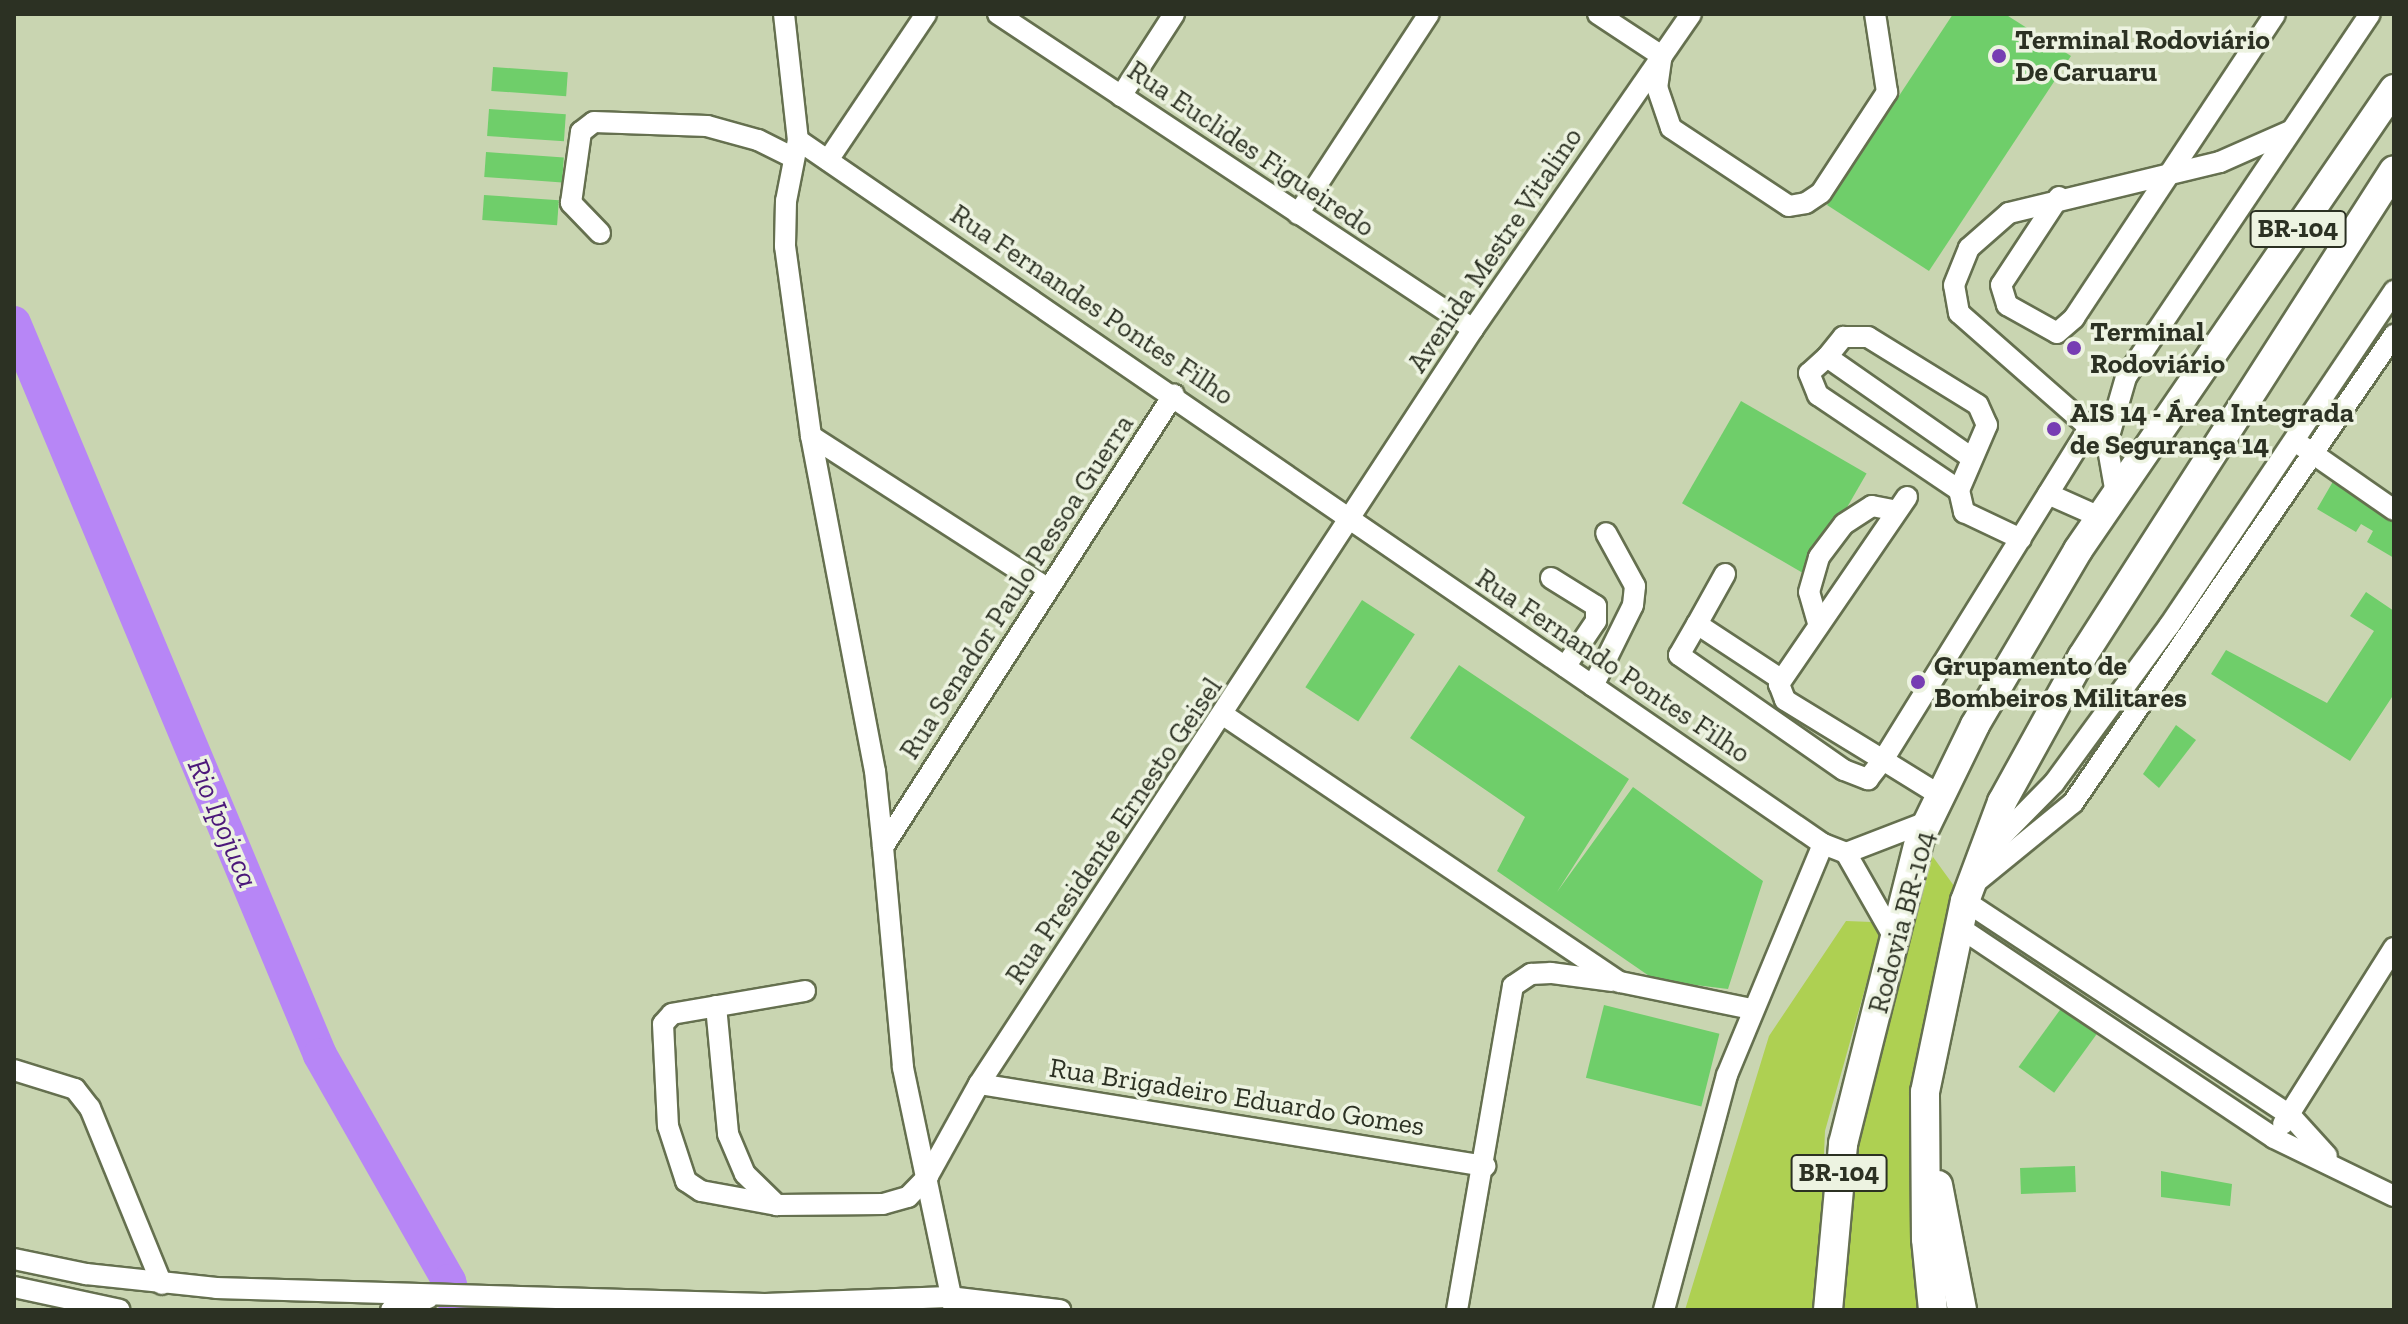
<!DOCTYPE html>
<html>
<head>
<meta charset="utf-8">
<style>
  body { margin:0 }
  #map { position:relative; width:2408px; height:1324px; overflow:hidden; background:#c9d5b1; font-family:"Zilla Slab",serif }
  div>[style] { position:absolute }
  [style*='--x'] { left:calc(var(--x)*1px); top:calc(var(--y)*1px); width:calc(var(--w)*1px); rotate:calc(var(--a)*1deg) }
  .green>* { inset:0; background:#aed052 }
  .river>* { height:34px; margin:-17px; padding:0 17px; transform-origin:17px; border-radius:17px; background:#b786f6 }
  .building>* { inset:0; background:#6fce6a; transform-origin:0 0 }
  .roads { filter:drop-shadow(2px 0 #65704f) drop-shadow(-2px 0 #65704f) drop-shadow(0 2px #65704f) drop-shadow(0 -2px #65704f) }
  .minor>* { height:20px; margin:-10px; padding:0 10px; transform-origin:10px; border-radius:10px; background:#fff }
  .highway>* { height:28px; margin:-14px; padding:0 14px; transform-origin:14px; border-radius:14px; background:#fff }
  .dots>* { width:22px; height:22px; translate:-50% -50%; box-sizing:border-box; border:4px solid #edf3e1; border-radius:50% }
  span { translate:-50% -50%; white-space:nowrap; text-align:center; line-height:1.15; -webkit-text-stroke:7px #edf3e1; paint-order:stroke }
  .shield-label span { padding:2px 6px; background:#edf3e1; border:2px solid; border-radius:6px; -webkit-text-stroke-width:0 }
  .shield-label { font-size:26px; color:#2c3123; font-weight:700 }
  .poi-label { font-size:28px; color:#2c3123; font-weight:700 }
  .left { translate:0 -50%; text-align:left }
  .street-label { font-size:28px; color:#2c3123 }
  .water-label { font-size:30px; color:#4c187a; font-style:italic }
  .frame { position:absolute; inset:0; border:16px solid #2c3123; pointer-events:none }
</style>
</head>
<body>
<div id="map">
  <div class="green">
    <div style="clip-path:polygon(1920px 839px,1965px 901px,1926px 1120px,1962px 1310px,1828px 1310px,1843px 1144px)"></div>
    <div style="clip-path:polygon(1846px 921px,1872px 922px,1880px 935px,1825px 1131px,1817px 1310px,1685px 1310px,1769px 1036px)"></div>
  </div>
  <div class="river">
    <div style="--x:14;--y:323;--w:793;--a:67.31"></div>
    <div style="--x:320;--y:1055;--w:260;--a:60.3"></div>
    <div style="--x:449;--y:1281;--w:30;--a:75"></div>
  </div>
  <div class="building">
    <div style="clip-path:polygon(1953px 14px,2005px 14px,2071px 56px,1929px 271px,1827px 205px)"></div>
    <div style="left:493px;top:67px;width:75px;height:24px;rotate:4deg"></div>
    <div style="left:489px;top:109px;width:77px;height:27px;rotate:4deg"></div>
    <div style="left:486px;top:152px;width:78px;height:25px;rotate:4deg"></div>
    <div style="left:484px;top:195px;width:75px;height:25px;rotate:4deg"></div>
    <div style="left:1741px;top:401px;width:145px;height:118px;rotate:30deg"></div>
    <div style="clip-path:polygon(2335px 478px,2394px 522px,2394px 558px,2367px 542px,2373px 531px,2361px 524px,2356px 532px,2317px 509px)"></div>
    <div style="clip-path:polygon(2366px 592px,2394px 611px,2394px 694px,2350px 761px,2211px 674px,2226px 650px,2327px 703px,2374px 631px,2350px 616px)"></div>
    <div style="left:1362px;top:600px;width:63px;height:104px;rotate:33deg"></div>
    <div style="clip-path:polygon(1459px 665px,1629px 779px,1557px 892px,1633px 787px,1763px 881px,1728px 989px,1655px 980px,1497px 871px,1525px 817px,1410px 738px)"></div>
    <div style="clip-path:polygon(2176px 725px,2196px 740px,2159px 788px,2143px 774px)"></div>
    <div style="left:2065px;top:1003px;width:44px;height:79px;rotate:36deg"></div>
    <div style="left:1604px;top:1005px;width:119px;height:75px;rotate:14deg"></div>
    <div style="left:2075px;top:1166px;width:26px;height:55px;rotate:88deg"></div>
    <div style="clip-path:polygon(2161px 1171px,2232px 1184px,2230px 1206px,2161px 1197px)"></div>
  </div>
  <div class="roads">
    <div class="minor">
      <div style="--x:784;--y:14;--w:127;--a:83.7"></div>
      <div style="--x:798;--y:140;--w:62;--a:101.1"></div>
      <div style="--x:786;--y:201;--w:45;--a:91.3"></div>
      <div style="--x:785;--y:246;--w:192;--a:82.2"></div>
      <div style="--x:811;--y:436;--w:278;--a:32.8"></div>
      <div style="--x:998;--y:14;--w:570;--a:33.55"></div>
      <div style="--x:1598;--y:14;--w:77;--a:33.3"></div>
      <div style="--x:1661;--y:60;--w:27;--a:98"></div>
      <div style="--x:1657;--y:87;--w:43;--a:71.1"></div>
      <div style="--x:1671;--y:128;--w:141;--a:33.5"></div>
      <div style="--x:1789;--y:206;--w:17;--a:-10"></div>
      <div style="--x:1806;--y:203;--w:18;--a:-34"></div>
      <div style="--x:1821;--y:193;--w:121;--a:-56.8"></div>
      <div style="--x:1887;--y:92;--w:79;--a:-98.7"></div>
      <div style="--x:1121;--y:96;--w:98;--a:-57.1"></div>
      <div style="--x:798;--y:140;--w:1243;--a:34.48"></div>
      <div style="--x:1823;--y:844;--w:25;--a:21"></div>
      <div style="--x:828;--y:160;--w:176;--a:-56.1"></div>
      <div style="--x:2059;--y:197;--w:105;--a:123.4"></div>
      <div style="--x:2001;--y:285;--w:21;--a:73"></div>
      <div style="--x:2007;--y:305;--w:57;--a:29.2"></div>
      <div style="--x:2057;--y:333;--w:23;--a:-41"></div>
      <div style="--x:2074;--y:318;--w:364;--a:-56.5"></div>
      <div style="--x:1298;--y:214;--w:239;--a:-56.8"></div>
      <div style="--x:600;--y:233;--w:42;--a:-134"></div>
      <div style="--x:571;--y:203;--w:72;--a:-82"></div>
      <div style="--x:581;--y:132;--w:16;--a:-38"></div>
      <div style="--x:594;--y:122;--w:113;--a:2"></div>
      <div style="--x:707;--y:126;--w:53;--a:15.4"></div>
      <div style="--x:758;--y:140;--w:40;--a:26.6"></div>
      <div style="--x:1827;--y:357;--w:24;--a:138"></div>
      <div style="--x:1809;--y:373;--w:24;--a:68"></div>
      <div style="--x:1818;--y:395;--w:170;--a:34"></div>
      <div style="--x:811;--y:436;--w:341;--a:79.2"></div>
      <div style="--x:875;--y:771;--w:76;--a:84"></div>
      <div style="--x:2107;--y:443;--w:197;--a:-138.7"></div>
      <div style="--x:1959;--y:313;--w:28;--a:-100"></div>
      <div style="--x:1954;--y:285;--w:40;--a:-68"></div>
      <div style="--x:1969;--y:248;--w:53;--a:-41.2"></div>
      <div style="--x:2009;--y:213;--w:217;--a:-13.6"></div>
      <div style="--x:2220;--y:162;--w:77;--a:-23.9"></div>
      <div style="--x:2302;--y:446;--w:112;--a:34.8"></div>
      <div style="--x:1969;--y:456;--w:173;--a:-145.1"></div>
      <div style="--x:1827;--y:357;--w:26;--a:-51"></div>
      <div style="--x:1843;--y:337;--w:25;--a:0"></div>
      <div style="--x:1868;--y:337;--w:129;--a:31.7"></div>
      <div style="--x:1978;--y:405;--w:22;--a:66"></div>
      <div style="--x:1987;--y:425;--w:71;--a:113.3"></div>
      <div style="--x:1959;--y:490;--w:23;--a:77"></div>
      <div style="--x:1964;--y:512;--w:63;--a:25.3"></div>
      <div style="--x:2048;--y:494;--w:57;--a:23.9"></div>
      <div style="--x:2116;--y:494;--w:52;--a:-100"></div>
      <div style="--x:2107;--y:443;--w:69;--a:-73.9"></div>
      <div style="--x:2126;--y:377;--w:437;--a:-56.1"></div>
      <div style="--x:1907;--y:497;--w:227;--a:124.4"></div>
      <div style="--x:1779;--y:684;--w:17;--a:69"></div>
      <div style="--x:1785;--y:700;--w:115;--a:31.5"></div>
      <div style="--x:1883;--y:760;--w:391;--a:-58.2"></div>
      <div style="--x:1725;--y:574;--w:57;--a:119.2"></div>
      <div style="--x:1697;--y:624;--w:98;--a:33.4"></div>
      <div style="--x:1551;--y:578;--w:53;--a:31.9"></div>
      <div style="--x:1596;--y:606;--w:15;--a:90"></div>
      <div style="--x:1596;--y:621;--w:55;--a:124"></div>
      <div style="--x:1818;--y:623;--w:32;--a:-106"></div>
      <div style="--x:1809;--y:592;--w:36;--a:-74"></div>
      <div style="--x:1819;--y:557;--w:41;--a:-52.9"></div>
      <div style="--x:1844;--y:524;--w:33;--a:-33"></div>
      <div style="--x:1872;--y:506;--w:25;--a:11"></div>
      <div style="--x:1697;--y:624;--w:36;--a:120"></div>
      <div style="--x:1679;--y:655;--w:201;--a:34.9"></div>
      <div style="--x:1844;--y:770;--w:26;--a:21"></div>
      <div style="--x:1868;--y:779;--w:24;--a:-52"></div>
      <div style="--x:1883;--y:760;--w:68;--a:31.8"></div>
      <div style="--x:1593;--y:686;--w:90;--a:-63.7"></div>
      <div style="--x:1633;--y:605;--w:19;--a:-84"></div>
      <div style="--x:1635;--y:586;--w:60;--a:-118.7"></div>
      <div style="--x:1225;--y:716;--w:476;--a:34"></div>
      <div style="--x:1620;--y:982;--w:134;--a:11.6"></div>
      <div style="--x:1988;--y:850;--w:94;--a:-45.4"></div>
      <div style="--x:2054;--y:783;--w:195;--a:-53.8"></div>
      <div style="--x:2169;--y:626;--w:404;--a:-56.1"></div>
      <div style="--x:1846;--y:853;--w:99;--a:60.3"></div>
      <div style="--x:1846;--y:853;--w:89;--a:-21.1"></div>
      <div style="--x:1970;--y:887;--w:133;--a:-39.2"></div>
      <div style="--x:2073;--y:803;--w:568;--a:-55.55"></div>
      <div style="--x:1965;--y:901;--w:389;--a:33.4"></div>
      <div style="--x:2290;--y:1115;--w:55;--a:47.9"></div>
      <div style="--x:1959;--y:927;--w:379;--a:33.8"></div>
      <div style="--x:2274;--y:1138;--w:133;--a:25.8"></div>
      <div style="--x:805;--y:991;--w:135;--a:170.2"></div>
      <div style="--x:672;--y:1014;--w:13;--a:132"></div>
      <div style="--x:663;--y:1024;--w:102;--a:87.2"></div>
      <div style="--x:668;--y:1126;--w:58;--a:71.9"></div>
      <div style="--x:686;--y:1181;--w:18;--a:34"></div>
      <div style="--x:701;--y:1191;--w:77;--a:10.4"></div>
      <div style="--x:777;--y:1205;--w:106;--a:-0.5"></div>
      <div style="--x:883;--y:1204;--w:26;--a:-16"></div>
      <div style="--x:908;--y:1197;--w:29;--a:-46"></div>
      <div style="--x:928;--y:1176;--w:105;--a:-61"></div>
      <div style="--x:979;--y:1084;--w:902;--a:-56.8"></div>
      <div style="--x:1473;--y:329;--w:383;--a:-55.3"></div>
      <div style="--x:716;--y:1006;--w:129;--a:84.6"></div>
      <div style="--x:728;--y:1134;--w:43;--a:67"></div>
      <div style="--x:745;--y:1174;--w:45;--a:44.1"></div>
      <div style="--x:14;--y:1070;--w:64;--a:17.3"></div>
      <div style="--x:75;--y:1089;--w:24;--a:52"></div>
      <div style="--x:90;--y:1108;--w:190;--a:67.8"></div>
      <div style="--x:979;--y:1084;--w:513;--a:9.21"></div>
      <div style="--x:2283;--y:1124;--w:208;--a:-57.8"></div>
      <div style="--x:14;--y:1259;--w:74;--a:11.8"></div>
      <div style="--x:86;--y:1274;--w:131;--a:6.1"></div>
      <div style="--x:216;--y:1288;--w:549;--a:1.67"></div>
      <div style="--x:765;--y:1304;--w:184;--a:-2.2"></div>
      <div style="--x:949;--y:1297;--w:112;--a:6.7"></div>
      <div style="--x:14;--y:1287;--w:108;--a:12.2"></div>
      <div style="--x:391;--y:1310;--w:39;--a:-18"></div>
      <div style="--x:954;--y:1310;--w:248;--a:-101.9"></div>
      <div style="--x:903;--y:1067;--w:221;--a:-95.2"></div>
      <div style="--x:883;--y:847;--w:538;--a:-57.28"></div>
      <div style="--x:1457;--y:1310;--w:329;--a:-80.2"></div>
      <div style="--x:1513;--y:986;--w:22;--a:-34"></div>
      <div style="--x:1531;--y:974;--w:20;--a:-3"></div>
      <div style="--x:1551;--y:973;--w:62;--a:7.5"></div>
      <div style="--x:1664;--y:1310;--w:243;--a:-75"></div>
      <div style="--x:1727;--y:1075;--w:250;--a:-67.4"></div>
    </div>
    <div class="highway">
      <div style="--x:1938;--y:1185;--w:127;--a:79.1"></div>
      <div style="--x:1828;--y:1310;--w:167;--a:-84.8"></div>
      <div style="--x:1843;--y:1144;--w:316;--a:-75.9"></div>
      <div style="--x:1920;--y:838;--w:126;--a:-64"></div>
      <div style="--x:1975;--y:725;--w:203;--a:-59.5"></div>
      <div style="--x:2078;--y:550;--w:559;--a:-55.57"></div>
      <div style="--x:1933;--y:1310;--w:71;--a:-95.6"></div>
      <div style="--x:1926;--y:1239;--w:147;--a:-90.4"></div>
      <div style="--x:1925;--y:1092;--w:195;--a:-78.2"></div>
      <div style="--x:1965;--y:901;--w:106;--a:-69.5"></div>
      <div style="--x:2002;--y:802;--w:166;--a:-61.1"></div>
      <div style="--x:2082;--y:657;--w:578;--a:-57.35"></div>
    </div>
  </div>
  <div class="dots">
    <div style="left:1999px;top:56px;background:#773db3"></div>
    <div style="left:2074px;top:348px;background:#773db3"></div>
    <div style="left:2054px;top:429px;background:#773db3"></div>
    <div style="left:1918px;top:682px;background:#773db3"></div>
  </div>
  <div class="shield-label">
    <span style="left:2298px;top:229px">BR-104</span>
    <span style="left:1839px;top:1173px">BR-104</span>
  </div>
  <div class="poi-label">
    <span class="left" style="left:2015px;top:56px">Terminal Rodoviário<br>De Caruaru</span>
    <span class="left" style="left:2090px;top:348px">Terminal<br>Rodoviário</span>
    <span class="left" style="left:2070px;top:429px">AIS 14 - Área Integrada<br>de Segurança 14</span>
    <span class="left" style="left:1934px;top:682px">Grupamento de<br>Bombeiros Militares</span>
  </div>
  <div class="street-label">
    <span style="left:1251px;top:149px;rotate:34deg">Rua Euclides Figueiredo</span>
    <span style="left:1495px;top:250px;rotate:-56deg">Avenida Mestre Vitalino</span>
    <span style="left:1092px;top:305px;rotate:34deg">Rua Fernandes Pontes Filho</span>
    <span style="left:1017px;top:587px;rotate:-57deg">Rua Senador Paulo Pessoa Guerra</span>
    <span style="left:1613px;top:666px;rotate:34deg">Rua Fernando Pontes Filho</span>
    <span style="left:1114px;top:831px;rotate:-56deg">Rua Presidente Ernesto Geisel</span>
    <span style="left:1902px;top:922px;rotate:-75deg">Rodovia BR-104</span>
    <span style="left:1237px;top:1097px;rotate:9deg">Rua Brigadeiro Eduardo Gomes</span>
  </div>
  <div class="water-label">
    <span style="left:223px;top:823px;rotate:67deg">Rio Ipojuca</span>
  </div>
  <div class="frame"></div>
</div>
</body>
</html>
